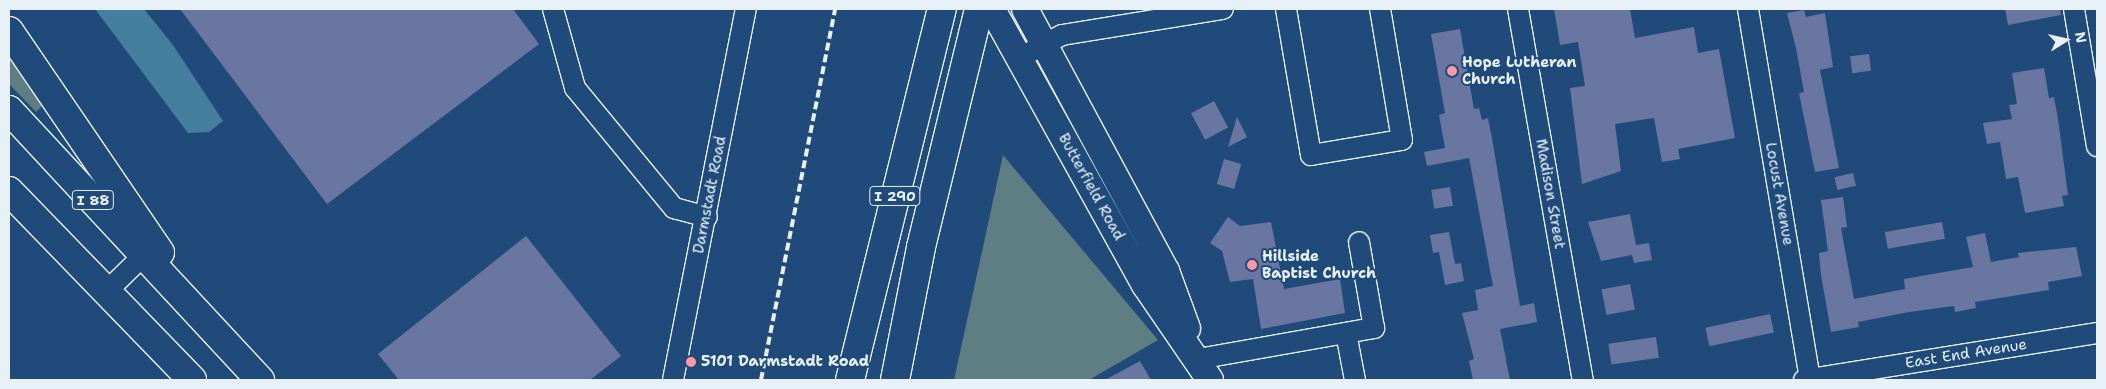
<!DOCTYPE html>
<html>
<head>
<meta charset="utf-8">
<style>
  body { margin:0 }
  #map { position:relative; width:2106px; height:389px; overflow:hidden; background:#1f4a7a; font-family:"Shantell Sans",sans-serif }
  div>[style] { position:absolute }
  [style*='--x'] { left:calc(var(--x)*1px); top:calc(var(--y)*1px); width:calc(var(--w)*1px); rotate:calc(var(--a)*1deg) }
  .green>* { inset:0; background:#5e7e83 }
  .water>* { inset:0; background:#467ea0 }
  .building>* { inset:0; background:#6976a2; transform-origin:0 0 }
  .roads { filter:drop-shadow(1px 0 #e8f1f8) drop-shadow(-1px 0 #e8f1f8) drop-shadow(0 1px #e8f1f8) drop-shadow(0 -1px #e8f1f8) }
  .minor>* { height:20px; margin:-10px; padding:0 10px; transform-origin:10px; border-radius:10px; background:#1f4a7a }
  .major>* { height:26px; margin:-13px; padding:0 13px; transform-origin:13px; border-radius:13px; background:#1f4a7a }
  .highway>* { height:28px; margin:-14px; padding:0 14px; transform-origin:14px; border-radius:14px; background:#1f4a7a }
  .rail>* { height:4px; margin-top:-2px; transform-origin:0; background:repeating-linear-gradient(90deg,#e8f1f8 0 8px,transparent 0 12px) }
  .dots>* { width:14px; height:14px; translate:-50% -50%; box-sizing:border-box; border:2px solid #1f4a7a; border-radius:50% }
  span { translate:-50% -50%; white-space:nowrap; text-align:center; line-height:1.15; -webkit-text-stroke:4px #1f4a7a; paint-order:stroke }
  .shield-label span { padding:1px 4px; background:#1f4a7a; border:1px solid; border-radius:4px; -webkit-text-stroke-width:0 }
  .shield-label { font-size:14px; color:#e8f1f8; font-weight:700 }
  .poi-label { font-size:15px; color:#e8f1f8; font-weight:700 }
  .left { translate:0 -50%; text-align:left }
  .street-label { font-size:15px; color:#e8f1f8 }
  .frame { position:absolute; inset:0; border:10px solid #e8f1f8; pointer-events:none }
  .north { position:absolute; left:2041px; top:15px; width:50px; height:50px; -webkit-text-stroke:4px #1f4a7a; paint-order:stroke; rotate:80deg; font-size:14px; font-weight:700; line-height:20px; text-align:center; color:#e8f1f8 }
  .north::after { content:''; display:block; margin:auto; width:18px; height:22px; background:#e8f1f8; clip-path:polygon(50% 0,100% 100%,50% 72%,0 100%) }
</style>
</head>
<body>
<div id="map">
  <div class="green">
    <div style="clip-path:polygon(9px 55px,43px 105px,36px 112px,9px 84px)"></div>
    <div style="clip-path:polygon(1003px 155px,1158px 340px,1089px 380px,954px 380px)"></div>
  </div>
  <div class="water">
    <div style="clip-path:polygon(95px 9px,144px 9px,173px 45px,223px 121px,209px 132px,188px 133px)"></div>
  </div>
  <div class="building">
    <div style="clip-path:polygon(180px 9px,513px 9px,539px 44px,327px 204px)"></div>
    <div style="clip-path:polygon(1554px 9px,1630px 9px,1635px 38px,1694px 27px,1698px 53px,1719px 49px,1735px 138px,1678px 149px,1680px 159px,1662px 162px,1654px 118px,1615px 124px,1621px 171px,1582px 184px,1570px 88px,1585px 86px,1578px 42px,1560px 45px)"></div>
    <div style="clip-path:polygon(2005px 9px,2060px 9px,2061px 15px,2008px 25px)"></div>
    <div style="clip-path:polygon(1804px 10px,1806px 17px,1825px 13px,1833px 67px,1820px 70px,1839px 168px,1815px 172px,1799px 93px,1804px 92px,1796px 48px,1787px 13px)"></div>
    <div style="clip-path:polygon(1460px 29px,1474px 109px,1479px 108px,1482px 120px,1488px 118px,1493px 144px,1520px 306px,1534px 303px,1537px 322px,1500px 329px,1510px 380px,1473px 380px,1469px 361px,1474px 359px,1462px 313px,1478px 310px,1475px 290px,1493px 286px,1469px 158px,1427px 166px,1424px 152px,1445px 148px,1439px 115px,1445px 113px,1431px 34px)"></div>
    <div style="left:1869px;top:54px;width:17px;height:19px;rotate:83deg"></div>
    <div style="clip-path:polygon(2044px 68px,2049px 98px,2054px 97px,2058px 119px,2068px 195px,2062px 196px,2064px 206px,2025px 213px,2018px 177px,2006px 179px,2000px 142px,1987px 144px,1983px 123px,2012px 119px,2009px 105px,2017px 104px,2012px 73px)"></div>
    <div style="left:1214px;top:101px;width:30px;height:26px;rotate:62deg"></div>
    <div style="clip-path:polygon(1237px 117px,1247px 137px,1228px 147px)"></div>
    <div style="left:1224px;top:159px;width:18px;height:26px;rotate:16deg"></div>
    <div style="left:1853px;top:173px;width:13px;height:19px;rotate:77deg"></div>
    <div style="left:1450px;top:187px;width:19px;height:19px;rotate:81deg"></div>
    <div style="clip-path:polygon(1843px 197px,1847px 227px,1841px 228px,1854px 299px,1905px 289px,1904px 279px,1973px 267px,1966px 237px,1985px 233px,1991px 262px,2019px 257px,2018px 253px,2076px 247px,2082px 276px,2048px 282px,2049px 290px,1975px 302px,1976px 308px,1955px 312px,1954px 306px,1909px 312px,1858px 322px,1859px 327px,1831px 332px,1821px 275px,1819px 253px,1828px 251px,1821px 200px)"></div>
    <div style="clip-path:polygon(1630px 214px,1636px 245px,1649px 243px,1652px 260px,1634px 263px,1632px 255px,1601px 261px,1588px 222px)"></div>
    <div style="clip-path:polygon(1228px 217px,1240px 226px,1271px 222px,1284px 289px,1340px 279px,1345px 313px,1261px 329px,1253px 279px,1230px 282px,1222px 251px,1210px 243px)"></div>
    <div style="left:1942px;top:222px;width:17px;height:58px;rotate:80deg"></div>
    <div style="clip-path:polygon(1449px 232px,1455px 264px,1461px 263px,1464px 281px,1445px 285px,1439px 252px,1433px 253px,1430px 235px)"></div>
    <div style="clip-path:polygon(526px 236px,621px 356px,590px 380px,399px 380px,378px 354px)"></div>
    <div style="left:1630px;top:284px;width:26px;height:29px;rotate:79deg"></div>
    <div style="left:1770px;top:314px;width:19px;height:66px;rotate:78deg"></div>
    <div style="left:1656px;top:337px;width:21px;height:48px;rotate:82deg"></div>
    <div style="clip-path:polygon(1140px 361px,1151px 380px,1105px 380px)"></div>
  </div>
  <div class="roads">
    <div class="minor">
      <div style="--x:553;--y:9;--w:82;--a:74.4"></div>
      <div style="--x:575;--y:88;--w:156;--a:50.5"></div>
      <div style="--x:674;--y:208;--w:34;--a:15"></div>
      <div style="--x:1286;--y:9;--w:148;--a:80.3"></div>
      <div style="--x:1311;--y:155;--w:92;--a:-9.4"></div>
      <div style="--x:1402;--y:140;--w:133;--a:-99.5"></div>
      <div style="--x:1518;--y:9;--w:377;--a:80.1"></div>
      <div style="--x:1748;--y:9;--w:375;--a:80.5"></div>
      <div style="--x:2074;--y:9;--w:139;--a:80.5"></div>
      <div style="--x:1019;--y:58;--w:49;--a:-28.1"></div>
      <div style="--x:1062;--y:35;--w:163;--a:-9.2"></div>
      <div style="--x:106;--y:292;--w:67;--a:-44.4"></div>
      <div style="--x:1346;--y:333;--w:48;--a:79.2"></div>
      <div style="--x:1198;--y:359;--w:179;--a:-10"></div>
      <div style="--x:1374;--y:328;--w:87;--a:-99.9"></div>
      <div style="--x:673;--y:380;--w:378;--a:-78.9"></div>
      <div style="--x:1804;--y:380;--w:297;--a:-9.1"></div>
    </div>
    <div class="major">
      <div style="--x:992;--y:9;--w:316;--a:61"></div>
      <div style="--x:1145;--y:285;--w:115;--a:55.6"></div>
      <div style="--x:1025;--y:9;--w:298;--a:61.7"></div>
      <div style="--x:1166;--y:271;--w:61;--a:69.8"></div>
    </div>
    <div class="highway">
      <div style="--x:9;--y:31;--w:268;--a:55.7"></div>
      <div style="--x:9;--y:110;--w:369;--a:47.1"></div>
      <div style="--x:9;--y:191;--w:263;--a:45.9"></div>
      <div style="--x:850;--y:380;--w:382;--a:-76.1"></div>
      <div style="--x:895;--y:380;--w:136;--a:-78.9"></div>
      <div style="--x:921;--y:247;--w:245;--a:-76.3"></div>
    </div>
  </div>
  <div class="rail">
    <div style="--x:761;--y:380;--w:378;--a:-78.7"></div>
  </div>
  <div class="dots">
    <div style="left:1452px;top:71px;background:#ff9aa2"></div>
    <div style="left:1252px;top:265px;background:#ff9aa2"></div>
    <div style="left:691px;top:362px;background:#ff9aa2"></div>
  </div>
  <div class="shield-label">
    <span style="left:895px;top:196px">I 290</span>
    <span style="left:93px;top:200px">I 88</span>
  </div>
  <div class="poi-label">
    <span class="left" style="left:1462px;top:71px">Hope Lutheran<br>Church</span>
    <span class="left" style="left:1262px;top:265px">Hillside<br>Baptist Church</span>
    <span class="left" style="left:701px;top:362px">5101 Darmstadt Road</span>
  </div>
  <div class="street-label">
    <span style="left:1091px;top:187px;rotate:61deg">Butterfield Road</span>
    <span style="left:1550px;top:194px;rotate:80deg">Madison Street</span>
    <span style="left:1779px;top:194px;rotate:80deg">Locust Avenue</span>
    <span style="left:710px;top:195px;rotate:-79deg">Darmstadt Road</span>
    <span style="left:1966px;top:354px;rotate:-9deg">East End Avenue</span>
  </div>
  <div class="frame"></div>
  <div class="north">N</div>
</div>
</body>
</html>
